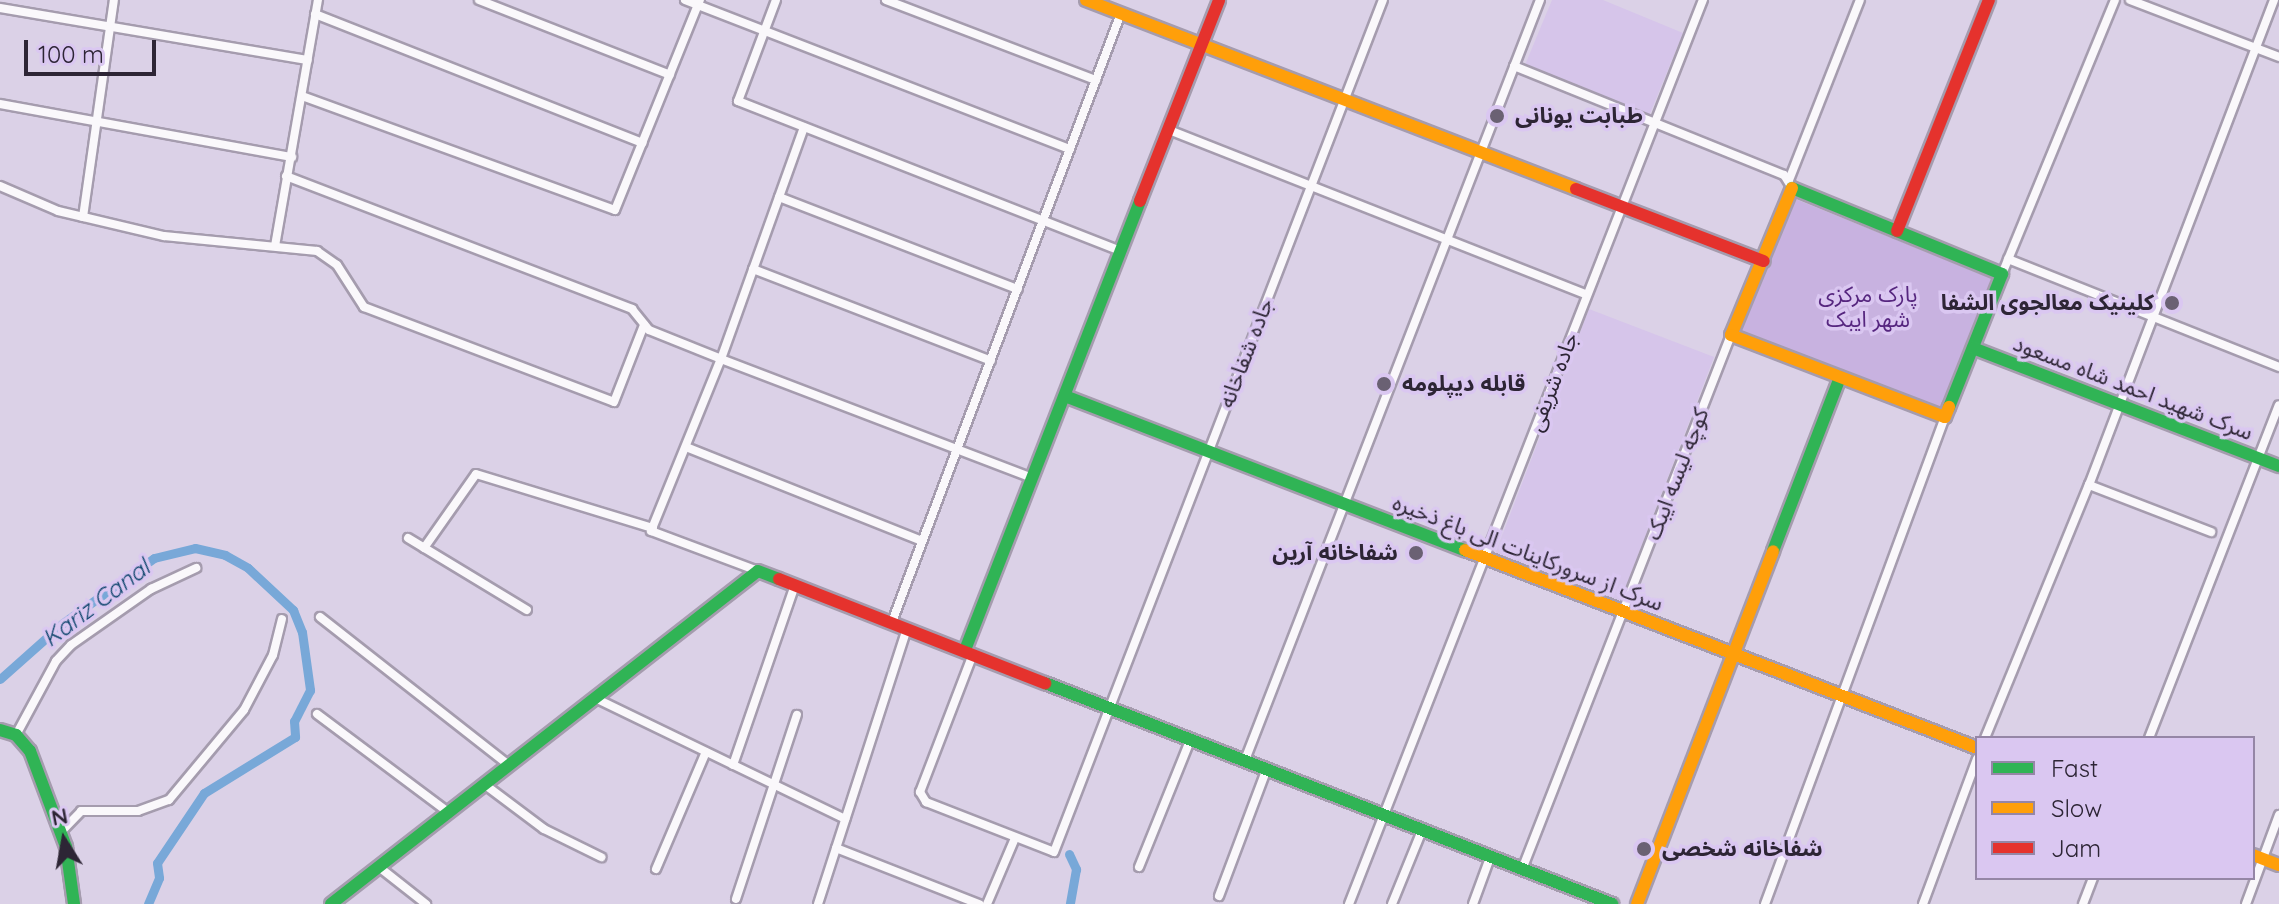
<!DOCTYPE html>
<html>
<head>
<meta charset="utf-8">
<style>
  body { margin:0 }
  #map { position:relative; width:2279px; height:904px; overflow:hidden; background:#dbd1e7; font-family:Quicksand,"Noto Sans Arabic",sans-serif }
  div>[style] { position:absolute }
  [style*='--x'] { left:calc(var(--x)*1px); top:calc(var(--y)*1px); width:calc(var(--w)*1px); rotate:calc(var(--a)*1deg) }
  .built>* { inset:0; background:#d6c5ea; transform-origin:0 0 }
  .green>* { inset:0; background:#c8b2e0; transform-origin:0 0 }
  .canal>* { height:9px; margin:-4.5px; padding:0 4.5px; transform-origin:4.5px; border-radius:4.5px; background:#78a8d8 }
  .roads { filter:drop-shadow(2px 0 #a59cae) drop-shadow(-2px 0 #a59cae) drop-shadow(0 2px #a59cae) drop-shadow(0 -2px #a59cae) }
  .street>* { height:8px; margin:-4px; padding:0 4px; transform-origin:4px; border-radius:4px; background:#faf8fb }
  .fast>* { height:12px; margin:-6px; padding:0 6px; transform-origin:6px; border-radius:6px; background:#30b455 }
  .slow>* { height:12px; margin:-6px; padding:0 6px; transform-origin:6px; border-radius:6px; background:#ff9f0a }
  .jam>* { height:12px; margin:-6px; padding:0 6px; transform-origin:6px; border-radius:6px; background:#e5322d }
  .dots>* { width:22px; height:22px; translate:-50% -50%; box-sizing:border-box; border:4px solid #dac7f1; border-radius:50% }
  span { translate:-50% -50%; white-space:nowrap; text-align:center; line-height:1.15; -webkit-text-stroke:7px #dac7f1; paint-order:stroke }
  .poi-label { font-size:22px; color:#2d2535; font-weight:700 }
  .left { translate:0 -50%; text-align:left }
  .right { translate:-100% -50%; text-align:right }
  .park-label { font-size:22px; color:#56267f }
  .street-label { font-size:22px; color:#2d2535 }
  .water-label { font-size:24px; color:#0e456d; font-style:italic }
  .legend { position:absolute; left:1975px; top:736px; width:280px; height:144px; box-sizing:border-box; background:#dac7f1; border:2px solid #9586a6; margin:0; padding:10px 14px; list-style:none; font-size:24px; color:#2d2535 }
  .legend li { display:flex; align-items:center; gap:16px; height:40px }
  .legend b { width:40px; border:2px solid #9586a6 }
  .north { position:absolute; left:24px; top:800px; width:80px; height:80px; -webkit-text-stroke:6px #dac7f1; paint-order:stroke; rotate:349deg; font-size:22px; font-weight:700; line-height:32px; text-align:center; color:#2d2535 }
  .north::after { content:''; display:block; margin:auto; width:28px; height:36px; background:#2d2535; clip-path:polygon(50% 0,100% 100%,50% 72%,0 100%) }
  .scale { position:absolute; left:24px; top:40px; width:132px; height:36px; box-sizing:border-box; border:4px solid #2d2535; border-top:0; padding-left:10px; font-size:24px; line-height:28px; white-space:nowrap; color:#2d2535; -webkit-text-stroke:6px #dac7f1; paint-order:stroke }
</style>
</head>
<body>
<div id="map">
  <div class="built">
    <div style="clip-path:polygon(1552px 0,1603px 0,1683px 33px,1649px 116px,1525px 65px)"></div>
    <div style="left:1589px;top:309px;width:134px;height:262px;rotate:21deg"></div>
  </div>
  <div class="green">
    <div style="left:1793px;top:198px;width:218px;height:147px;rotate:22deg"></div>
  </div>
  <div class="canal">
    <div style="--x:0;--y:679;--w:84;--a:-41.6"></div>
    <div style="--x:63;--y:623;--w:112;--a:-35.5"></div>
    <div style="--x:154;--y:558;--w:42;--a:-13.7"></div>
    <div style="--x:195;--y:548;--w:31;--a:13"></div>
    <div style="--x:225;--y:555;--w:26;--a:29"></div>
    <div style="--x:248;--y:568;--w:62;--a:43"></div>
    <div style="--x:293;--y:610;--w:24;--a:68"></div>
    <div style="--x:302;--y:632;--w:59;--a:82.1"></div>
    <div style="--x:310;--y:690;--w:35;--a:117"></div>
    <div style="--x:294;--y:721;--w:16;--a:86"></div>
    <div style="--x:295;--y:737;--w:107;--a:148.4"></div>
    <div style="--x:204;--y:793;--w:84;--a:123.9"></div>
    <div style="--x:157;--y:863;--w:15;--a:82"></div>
    <div style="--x:159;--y:878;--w:28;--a:113"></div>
    <div style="--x:1069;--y:854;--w:17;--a:65"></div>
    <div style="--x:1076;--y:869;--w:36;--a:100"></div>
  </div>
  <div class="roads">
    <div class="street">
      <div style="--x:479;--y:0;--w:205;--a:21.4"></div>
      <div style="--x:685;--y:0;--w:413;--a:21.2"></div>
      <div style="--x:776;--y:0;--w:108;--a:110.6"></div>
      <div style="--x:738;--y:101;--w:411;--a:21.4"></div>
      <div style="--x:886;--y:0;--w:225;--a:20.9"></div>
      <div style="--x:2130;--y:0;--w:160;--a:20.9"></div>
      <div style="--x:0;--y:8;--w:312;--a:9.6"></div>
      <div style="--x:315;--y:14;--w:352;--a:21.5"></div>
      <div style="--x:1514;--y:66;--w:291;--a:22"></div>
      <div style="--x:1784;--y:175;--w:15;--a:58"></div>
      <div style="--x:302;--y:96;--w:333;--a:20"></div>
      <div style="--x:615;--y:210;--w:227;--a:-68"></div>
      <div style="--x:0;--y:104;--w:297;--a:10.3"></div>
      <div style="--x:1169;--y:130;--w:448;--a:21.5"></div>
      <div style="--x:286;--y:176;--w:371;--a:21"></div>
      <div style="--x:632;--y:309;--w:27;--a:51"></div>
      <div style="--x:649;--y:330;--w:78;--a:21.9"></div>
      <div style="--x:721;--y:359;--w:334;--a:20.9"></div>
      <div style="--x:1789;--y:180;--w:193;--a:-68.5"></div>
      <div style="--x:0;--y:186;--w:63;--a:23.3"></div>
      <div style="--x:58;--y:211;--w:109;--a:13.3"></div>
      <div style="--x:164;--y:236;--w:154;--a:5.6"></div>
      <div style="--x:317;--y:251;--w:24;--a:35"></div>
      <div style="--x:337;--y:265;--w:50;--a:57.3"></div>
      <div style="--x:364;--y:307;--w:267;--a:20.8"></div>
      <div style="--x:614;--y:402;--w:83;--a:-68.7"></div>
      <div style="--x:779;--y:197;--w:256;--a:21.1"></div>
      <div style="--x:83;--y:217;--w:219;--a:-81.9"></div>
      <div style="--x:275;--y:246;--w:250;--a:-80.1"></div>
      <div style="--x:2008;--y:259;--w:292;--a:21.7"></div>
      <div style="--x:753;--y:269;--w:255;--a:21.1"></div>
      <div style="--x:2002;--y:274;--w:296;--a:-67.6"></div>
      <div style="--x:686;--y:447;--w:254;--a:21.7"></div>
      <div style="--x:2089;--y:485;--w:131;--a:21.1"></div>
      <div style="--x:408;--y:538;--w:139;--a:31.2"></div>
      <div style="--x:424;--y:548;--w:90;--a:-54.9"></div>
      <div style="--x:476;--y:474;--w:185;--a:17"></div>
      <div style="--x:758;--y:571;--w:114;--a:-159.5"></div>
      <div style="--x:651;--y:531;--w:186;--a:-67.9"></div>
      <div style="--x:721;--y:359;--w:246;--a:-70.3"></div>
      <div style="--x:320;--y:617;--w:240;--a:38.1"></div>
      <div style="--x:892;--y:622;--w:651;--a:-69.39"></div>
      <div style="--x:973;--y:654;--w:148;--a:111"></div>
      <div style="--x:920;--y:792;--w:12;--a:59"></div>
      <div style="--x:926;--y:802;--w:137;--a:21.3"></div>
      <div style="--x:1054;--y:852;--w:913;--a:-68.89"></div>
      <div style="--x:595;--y:698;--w:278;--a:25.8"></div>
      <div style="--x:317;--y:714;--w:164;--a:36.8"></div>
      <div style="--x:16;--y:735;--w:84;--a:-61.6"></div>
      <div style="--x:56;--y:661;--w:22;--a:-47"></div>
      <div style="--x:71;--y:645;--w:98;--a:-35"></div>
      <div style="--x:151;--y:589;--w:50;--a:-25"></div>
      <div style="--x:1985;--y:738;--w:274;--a:-67.7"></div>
      <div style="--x:2089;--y:485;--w:519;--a:-69.12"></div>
      <div style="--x:2149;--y:738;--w:357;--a:-68.7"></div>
      <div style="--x:1245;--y:760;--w:815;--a:-68.79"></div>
      <div style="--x:733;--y:765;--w:190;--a:-71"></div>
      <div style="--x:484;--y:784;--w:75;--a:36.9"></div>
      <div style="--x:544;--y:829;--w:64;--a:26.2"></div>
      <div style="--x:60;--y:833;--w:30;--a:-46"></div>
      <div style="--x:81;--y:811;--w:57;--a:0"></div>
      <div style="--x:138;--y:811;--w:33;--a:-20"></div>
      <div style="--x:169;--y:800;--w:117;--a:-50.2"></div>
      <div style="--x:244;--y:710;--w:62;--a:-62.2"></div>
      <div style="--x:273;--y:655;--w:37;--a:-76"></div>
      <div style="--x:836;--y:848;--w:154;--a:21.4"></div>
      <div style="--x:379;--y:867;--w:60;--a:38.2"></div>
      <div style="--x:1139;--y:867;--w:139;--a:-68"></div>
      <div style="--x:1523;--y:867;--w:571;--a:-68.65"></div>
      <div style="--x:656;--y:869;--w:127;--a:-66.9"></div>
      <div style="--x:1219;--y:896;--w:137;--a:-69.4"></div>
      <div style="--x:736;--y:899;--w:194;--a:-71.7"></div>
      <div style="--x:818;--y:904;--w:290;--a:-72.1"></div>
      <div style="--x:987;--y:904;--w:72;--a:-67"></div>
      <div style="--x:1349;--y:904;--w:971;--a:-68.62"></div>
      <div style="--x:1392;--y:904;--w:82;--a:-67.8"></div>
      <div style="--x:1473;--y:904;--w:52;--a:-69.8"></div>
      <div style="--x:1765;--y:904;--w:519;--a:-69.72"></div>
      <div style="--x:1923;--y:904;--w:155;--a:-69.6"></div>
      <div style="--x:2083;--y:904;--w:28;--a:-69"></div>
      <div style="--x:2246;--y:904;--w:95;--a:-69.7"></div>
    </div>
    <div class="fast">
      <div style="--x:1792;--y:188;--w:227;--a:22.3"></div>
      <div style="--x:2002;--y:274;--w:143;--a:111.7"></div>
      <div style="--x:1973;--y:348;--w:328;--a:21.1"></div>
      <div style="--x:1065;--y:396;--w:429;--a:21.1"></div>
      <div style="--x:1773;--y:551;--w:186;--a:-68.9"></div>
      <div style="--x:965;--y:650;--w:482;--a:-68.7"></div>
      <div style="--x:1045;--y:683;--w:609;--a:21.29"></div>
      <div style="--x:0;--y:730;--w:17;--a:17"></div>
      <div style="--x:16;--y:735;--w:21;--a:49"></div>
      <div style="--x:30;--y:751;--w:103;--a:69.4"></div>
      <div style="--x:66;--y:847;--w:58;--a:82"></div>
      <div style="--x:331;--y:904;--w:541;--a:-37.95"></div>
      <div style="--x:758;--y:571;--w:22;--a:21"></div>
    </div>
    <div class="slow">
      <div style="--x:1086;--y:0;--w:525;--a:21.09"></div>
      <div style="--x:1792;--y:188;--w:159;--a:112.5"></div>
      <div style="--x:1731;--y:335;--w:229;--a:21"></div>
      <div style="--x:1945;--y:417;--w:11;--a:-68"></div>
      <div style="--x:1465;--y:550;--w:549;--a:21.14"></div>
      <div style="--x:2253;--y:855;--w:28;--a:21"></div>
      <div style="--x:1637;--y:904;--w:378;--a:-68.9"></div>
    </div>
    <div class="jam">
      <div style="--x:1576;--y:189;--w:201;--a:21"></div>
      <div style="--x:1140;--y:201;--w:216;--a:-68.5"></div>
      <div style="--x:1897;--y:231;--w:249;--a:-68.3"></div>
      <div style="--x:779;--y:579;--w:286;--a:21.4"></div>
    </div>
  </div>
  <div class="dots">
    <div style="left:1497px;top:116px;background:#6a6173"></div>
    <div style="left:2172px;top:303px;background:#6a6173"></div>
    <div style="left:1384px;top:384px;background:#6a6173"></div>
    <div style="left:1416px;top:553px;background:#6a6173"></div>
    <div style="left:1644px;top:849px;background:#6a6173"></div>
  </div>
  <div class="poi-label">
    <span class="left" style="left:1515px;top:116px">طبابت یونانی</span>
    <span class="right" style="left:2154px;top:303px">کلینیک معالجوی الشفا</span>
    <span class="left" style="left:1402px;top:384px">قابله دیپلومه</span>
    <span class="right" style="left:1398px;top:553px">شفاخانه آرین</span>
    <span class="left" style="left:1662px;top:849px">شفاخانه شخصی</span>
  </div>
  <div class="park-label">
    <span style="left:1868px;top:307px">پارک مرکزی<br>شهر ایبک</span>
  </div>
  <div class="street-label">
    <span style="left:1246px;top:353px;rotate:-69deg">جاده شفاخانه</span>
    <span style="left:1553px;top:382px;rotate:-69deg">جاده شریفی</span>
    <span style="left:2133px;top:388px;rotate:21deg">سرک شهید احمد شاه مسعود</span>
    <span style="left:1677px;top:474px;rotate:-69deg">کوچه لیسه ایبک</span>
    <span style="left:1528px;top:553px;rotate:21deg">سرک از سرورکاینات الی باغ ذخیره</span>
  </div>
  <div class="water-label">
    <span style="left:96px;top:603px;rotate:-37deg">Kariz Canal</span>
  </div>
  <ul class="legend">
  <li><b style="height:10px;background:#30b455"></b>Fast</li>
  <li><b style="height:10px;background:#ff9f0a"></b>Slow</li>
  <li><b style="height:10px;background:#e5322d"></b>Jam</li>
  </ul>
  <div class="north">N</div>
  <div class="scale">100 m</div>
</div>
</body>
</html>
